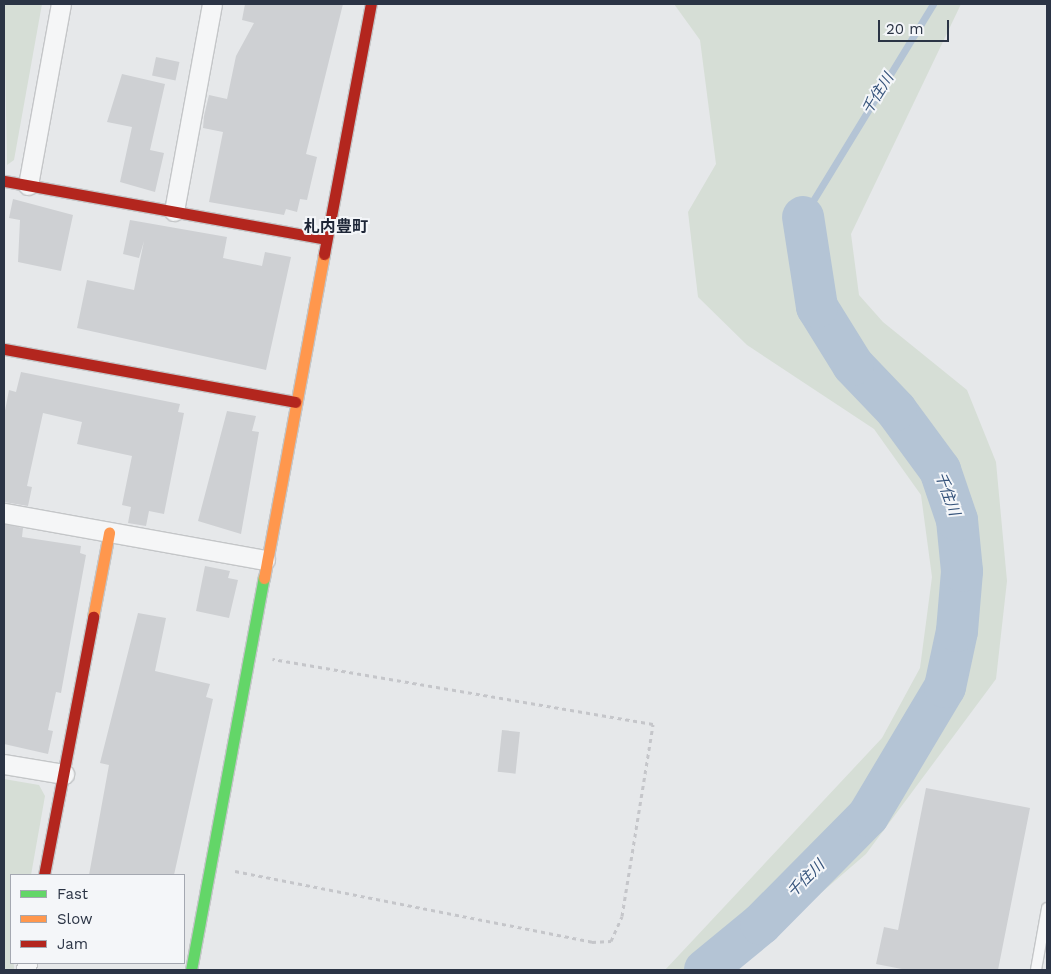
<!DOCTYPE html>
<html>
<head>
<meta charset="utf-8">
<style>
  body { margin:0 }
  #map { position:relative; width:1051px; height:974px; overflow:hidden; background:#e6e8ea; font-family:"Work Sans","Noto Sans JP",sans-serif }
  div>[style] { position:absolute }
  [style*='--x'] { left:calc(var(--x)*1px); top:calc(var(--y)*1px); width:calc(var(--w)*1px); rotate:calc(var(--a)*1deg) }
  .green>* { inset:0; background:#d6ded6 }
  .stream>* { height:7px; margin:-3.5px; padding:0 3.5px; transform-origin:3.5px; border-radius:3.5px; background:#b4c4d5 }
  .river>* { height:42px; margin:-21px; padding:0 21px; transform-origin:21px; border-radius:21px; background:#b4c4d5 }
  .building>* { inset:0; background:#ced0d3; transform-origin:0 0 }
  .path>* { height:3px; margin-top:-1.5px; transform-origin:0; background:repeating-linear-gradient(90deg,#c5c6ca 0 4px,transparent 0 8px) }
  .roads { filter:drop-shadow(1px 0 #c4c6c8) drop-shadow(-1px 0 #c4c6c8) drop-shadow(0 1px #c4c6c8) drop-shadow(0 -1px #c4c6c8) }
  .lane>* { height:10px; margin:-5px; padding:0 5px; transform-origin:5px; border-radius:5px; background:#f5f6f7 }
  .street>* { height:19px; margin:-9.5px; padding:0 9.5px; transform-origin:9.5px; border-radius:9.5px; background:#f5f6f7 }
  .fast>* { height:11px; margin:-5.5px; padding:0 5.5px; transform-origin:5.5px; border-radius:5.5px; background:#63d668 }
  .slow>* { height:11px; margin:-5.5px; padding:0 5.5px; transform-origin:5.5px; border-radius:5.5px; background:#ff974d }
  .jam>* { height:11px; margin:-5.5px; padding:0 5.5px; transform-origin:5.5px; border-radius:5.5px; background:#b3261e }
  span { translate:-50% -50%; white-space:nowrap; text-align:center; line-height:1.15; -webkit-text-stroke:4px #f4f6f9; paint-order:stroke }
  .water-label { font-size:15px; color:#34527a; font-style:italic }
  .quarter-label { font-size:16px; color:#1d2536; font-weight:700 }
  .frame { position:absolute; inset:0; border:5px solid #2b3445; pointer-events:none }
  .legend { position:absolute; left:10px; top:874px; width:175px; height:90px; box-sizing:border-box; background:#f4f6f9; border:1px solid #a4a8b1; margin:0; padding:6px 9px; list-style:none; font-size:15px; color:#2b3445 }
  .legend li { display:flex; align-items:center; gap:10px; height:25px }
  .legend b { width:25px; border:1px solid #a4a8b1 }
  .scale { position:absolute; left:878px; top:20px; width:71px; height:22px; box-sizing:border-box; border:2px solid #2b3445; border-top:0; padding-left:6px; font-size:15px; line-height:18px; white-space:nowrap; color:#2b3445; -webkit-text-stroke:4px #f4f6f9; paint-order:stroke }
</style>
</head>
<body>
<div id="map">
  <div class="green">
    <div style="clip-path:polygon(4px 4px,42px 4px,14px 160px,7px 165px)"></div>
    <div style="clip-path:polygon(674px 4px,961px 4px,851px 234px,859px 295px,883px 322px,967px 390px,996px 462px,1007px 581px,996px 679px,866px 854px,732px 970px,665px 970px,882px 738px,920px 668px,932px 577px,921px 495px,874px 429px,747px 345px,698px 297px,688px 212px,716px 164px,700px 40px)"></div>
    <div style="clip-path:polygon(4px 779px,39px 785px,45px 796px,31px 875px,11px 875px,14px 970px,4px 970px)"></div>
  </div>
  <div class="stream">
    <div style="--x:803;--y:217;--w:250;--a:-58.6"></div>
  </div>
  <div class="river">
    <div style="--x:705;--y:970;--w:72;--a:-39.4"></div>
    <div style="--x:761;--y:924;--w:152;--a:-45.3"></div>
    <div style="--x:868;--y:816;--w:150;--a:-59.2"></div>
    <div style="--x:945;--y:687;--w:57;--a:-77.9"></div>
    <div style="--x:957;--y:631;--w:60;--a:-85.2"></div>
    <div style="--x:962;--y:571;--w:51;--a:-95.6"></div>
    <div style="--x:957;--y:520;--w:53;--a:-108.8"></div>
    <div style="--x:940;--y:470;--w:74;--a:-126.3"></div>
    <div style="--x:896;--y:410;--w:62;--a:-133.7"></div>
    <div style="--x:853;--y:365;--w:68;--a:-121.8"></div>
    <div style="--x:817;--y:307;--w:91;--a:-98.8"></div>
  </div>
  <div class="building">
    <div style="clip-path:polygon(245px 4px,343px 4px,306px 154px,317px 157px,307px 200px,300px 199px,297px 212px,286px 209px,284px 215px,209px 202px,223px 132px,203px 128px,204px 116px,209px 95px,227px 99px,236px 56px,254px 23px,242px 20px)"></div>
    <div style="left:156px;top:57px;width:24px;height:19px;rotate:12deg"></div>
    <div style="clip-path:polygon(122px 74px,165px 84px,150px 150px,164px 153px,155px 192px,120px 182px,132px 127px,107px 122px)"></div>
    <div style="clip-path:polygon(13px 199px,73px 215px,61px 271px,18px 262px,20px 220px,9px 218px)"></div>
    <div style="clip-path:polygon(130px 220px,227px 237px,223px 258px,262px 266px,265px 252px,291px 257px,266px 370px,77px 328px,87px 280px,134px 290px,144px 241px,139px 258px,123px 254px)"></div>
    <div style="clip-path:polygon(21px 372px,180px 404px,178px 412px,184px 413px,164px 514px,149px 511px,146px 526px,128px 523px,131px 507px,122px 505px,132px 456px,77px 444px,82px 422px,43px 413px,27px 486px,32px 487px,28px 506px,4px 502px,4px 416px,9px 390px,16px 392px)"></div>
    <div style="clip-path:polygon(227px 411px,256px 416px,252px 431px,259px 432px,241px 534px,198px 521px)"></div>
    <div style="clip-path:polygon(4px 524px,23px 528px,22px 537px,81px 546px,80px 553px,86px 555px,61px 693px,56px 692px,48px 730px,53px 731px,48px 754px,4px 744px)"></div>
    <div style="clip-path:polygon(205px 566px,230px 571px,228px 578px,238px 580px,229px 618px,196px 611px)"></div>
    <div style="clip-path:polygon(138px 613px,166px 618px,155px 671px,210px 684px,206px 697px,213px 699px,174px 875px,89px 875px,109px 765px,100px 763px)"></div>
    <div style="left:502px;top:730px;width:18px;height:42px;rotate:6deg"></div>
    <div style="clip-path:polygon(926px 788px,1030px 808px,998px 970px,907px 970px,876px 964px,884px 927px,898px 930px)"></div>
  </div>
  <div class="path">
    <div style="--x:235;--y:871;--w:364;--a:11.2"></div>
    <div style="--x:592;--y:942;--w:19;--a:-3"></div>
    <div style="--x:611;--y:941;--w:27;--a:-66"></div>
    <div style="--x:622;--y:916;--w:194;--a:-80.8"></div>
    <div style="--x:653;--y:724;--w:386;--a:-170.3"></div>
  </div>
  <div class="roads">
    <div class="lane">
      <div style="--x:1036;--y:970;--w:63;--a:-79.9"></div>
    </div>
    <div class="street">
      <div style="--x:28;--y:185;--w:184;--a:-79.7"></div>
      <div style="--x:174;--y:211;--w:210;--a:-79.6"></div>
      <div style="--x:4;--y:513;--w:265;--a:10.2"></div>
      <div style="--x:4;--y:764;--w:61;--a:9.5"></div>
      <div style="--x:26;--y:970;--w:7;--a:-82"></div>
    </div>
    <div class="fast">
      <div style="--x:191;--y:970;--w:399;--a:-79.5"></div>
    </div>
    <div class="slow">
      <div style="--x:264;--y:578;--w:330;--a:-79.5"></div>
      <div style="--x:93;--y:617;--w:86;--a:-79.2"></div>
    </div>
    <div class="jam">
      <div style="--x:4;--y:181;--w:327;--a:10.2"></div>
      <div style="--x:324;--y:254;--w:254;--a:-79.4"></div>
      <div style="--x:4;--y:349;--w:296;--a:10.3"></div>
      <div style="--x:44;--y:875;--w:263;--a:-79.2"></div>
    </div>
  </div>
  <div class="water-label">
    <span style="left:878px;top:94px;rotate:-58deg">千住川</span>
    <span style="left:947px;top:494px;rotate:70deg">千住川</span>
    <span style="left:806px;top:879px;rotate:-45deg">千住川</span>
  </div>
  <div class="quarter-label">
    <span style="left:336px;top:227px">札内豊町</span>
  </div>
  <div class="frame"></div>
  <ul class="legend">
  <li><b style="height:6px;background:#63d668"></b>Fast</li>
  <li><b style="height:6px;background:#ff974d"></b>Slow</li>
  <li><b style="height:6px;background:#b3261e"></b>Jam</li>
  </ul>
  <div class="scale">20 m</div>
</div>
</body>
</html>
